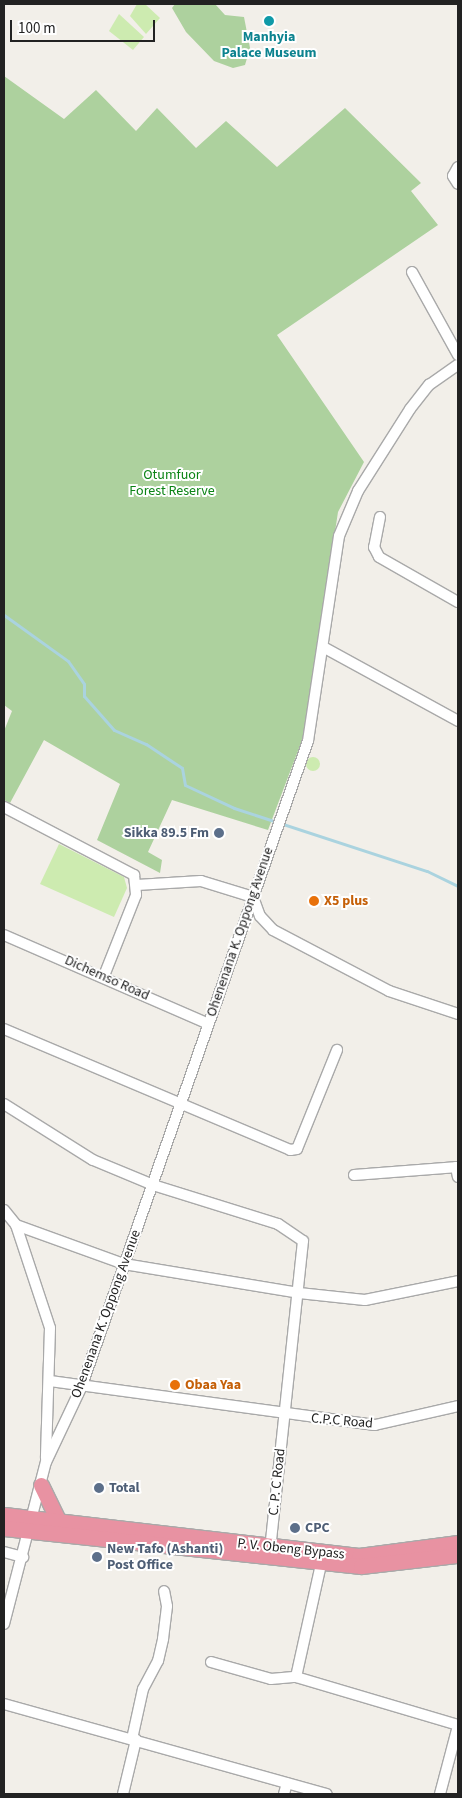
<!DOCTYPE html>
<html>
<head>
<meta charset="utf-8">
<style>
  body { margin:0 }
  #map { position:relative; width:462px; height:1798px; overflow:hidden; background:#f2efe9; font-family:"Source Sans 3",sans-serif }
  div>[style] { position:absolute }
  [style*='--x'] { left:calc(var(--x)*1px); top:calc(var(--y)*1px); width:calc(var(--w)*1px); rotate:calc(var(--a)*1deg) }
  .grass>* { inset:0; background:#cdebb0 }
  .round { border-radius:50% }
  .forest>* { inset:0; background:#add19e }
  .stream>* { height:3px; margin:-1.5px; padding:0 1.5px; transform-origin:1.5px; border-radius:1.5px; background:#aad3df }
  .roads { filter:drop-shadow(1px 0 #a9a9a9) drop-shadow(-1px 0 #a9a9a9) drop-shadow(0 1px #a9a9a9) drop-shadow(0 -1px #a9a9a9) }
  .minor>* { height:10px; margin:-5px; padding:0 5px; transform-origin:5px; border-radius:5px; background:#fff }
  .highway>* { height:15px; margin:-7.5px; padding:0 7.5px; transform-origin:7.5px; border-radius:7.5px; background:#e892a2 }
  .dots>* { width:14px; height:14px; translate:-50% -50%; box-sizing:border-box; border:2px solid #fff; border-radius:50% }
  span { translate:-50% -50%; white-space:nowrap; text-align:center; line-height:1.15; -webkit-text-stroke:4px #fff; paint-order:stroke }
  .culture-label { font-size:14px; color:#0d838f; font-weight:700 }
  .park-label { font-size:14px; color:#0c8416 }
  .service-label { font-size:14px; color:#4e5e75; font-weight:700 }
  .right { translate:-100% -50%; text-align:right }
  .left { translate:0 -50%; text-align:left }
  .food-label { font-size:14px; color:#c56008; font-weight:700 }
  .street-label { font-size:14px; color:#222 }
  .frame { position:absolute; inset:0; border:5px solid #222; pointer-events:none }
  .scale { position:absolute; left:10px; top:20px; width:145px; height:22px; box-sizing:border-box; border:2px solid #222; border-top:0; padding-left:6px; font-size:15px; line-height:18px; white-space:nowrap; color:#222; -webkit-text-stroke:4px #fff; paint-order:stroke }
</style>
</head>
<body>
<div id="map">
  <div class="grass">
    <div style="clip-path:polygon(137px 4px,145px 4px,160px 18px,146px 34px,130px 16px)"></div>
    <div style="clip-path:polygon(119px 14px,144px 37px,133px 50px,109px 31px)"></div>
    <div class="round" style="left:306px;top:757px;width:14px;height:14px"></div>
    <div style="clip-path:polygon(59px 844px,124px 877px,127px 888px,114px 917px,40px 884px)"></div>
  </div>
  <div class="forest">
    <div style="clip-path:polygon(175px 4px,215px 4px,225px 15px,244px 17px,250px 48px,245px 65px,233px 68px,214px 61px,186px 32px,172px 8px)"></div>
    <div style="clip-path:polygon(4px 76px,64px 119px,96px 90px,136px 131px,157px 108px,196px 148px,226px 121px,277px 167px,345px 108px,421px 183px,411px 191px,438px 225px,277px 335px,364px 462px,338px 512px,304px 735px,268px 830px,172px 800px,148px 852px,162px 860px,160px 873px,97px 840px,120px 784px,44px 740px,10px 803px,4px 800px,4px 731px,12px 711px,4px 705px)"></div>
  </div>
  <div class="stream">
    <div style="--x:4;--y:615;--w:79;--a:35.7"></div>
    <div style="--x:68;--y:661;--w:28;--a:55"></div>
    <div style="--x:84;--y:684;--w:12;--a:90"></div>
    <div style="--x:84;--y:696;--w:45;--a:48.6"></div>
    <div style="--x:114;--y:730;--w:35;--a:24"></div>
    <div style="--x:146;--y:744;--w:43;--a:33.7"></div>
    <div style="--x:182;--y:768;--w:17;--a:80"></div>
    <div style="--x:185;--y:785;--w:54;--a:25.1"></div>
    <div style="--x:234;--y:808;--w:203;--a:18.1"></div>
    <div style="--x:427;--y:871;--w:34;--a:26"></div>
  </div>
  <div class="roads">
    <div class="minor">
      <div style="--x:458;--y:167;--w:10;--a:119"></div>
      <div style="--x:453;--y:176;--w:9;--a:58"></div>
      <div style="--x:412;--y:272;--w:95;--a:61"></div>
      <div style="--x:380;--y:517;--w:31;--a:101"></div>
      <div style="--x:374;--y:547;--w:11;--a:63"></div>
      <div style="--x:379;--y:557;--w:91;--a:29.7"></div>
      <div style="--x:323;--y:647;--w:154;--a:28.7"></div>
      <div style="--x:4;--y:807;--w:147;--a:27.6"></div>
      <div style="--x:134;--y:875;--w:20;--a:84"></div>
      <div style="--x:136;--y:895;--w:87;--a:111.6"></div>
      <div style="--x:137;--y:885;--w:64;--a:-3.6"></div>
      <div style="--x:201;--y:881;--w:54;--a:17.1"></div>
      <div style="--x:253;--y:897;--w:20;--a:70"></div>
      <div style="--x:260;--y:916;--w:19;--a:47"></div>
      <div style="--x:273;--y:930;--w:131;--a:27.7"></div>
      <div style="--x:389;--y:991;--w:73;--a:18.4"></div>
      <div style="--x:4;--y:935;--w:223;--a:23.5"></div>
      <div style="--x:4;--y:1029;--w:311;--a:22.9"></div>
      <div style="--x:290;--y:1150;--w:7;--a:-8"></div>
      <div style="--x:297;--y:1149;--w:107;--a:-68"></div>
      <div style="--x:4;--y:1104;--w:105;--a:32.2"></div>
      <div style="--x:93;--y:1160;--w:65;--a:22.6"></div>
      <div style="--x:153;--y:1185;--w:131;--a:17.3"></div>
      <div style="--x:278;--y:1224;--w:30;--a:34"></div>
      <div style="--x:303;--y:1241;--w:309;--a:96.1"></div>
      <div style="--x:456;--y:1167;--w:10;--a:79"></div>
      <div style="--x:354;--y:1175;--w:104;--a:-4.4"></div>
      <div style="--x:4;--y:1210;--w:19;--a:51"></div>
      <div style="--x:16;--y:1225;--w:108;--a:71.7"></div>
      <div style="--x:50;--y:1328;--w:130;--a:91.8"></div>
      <div style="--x:16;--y:1225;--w:115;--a:19.9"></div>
      <div style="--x:124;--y:1264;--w:177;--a:9.4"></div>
      <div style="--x:299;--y:1293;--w:66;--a:6.1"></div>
      <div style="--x:365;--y:1300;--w:95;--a:-11.5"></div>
      <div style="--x:50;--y:1381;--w:328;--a:7.7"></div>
      <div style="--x:375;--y:1425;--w:85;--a:-12.9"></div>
      <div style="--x:4;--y:1552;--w:20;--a:15"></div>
      <div style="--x:4;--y:1624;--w:167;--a:-75.5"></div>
      <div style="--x:46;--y:1462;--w:82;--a:-64.7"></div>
      <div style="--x:81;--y:1388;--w:686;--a:-70.67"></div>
      <div style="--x:308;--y:741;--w:207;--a:-81.4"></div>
      <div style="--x:339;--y:536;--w:49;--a:-67.1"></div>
      <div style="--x:358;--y:491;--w:97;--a:-57.6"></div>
      <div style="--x:410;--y:409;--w:31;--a:-52"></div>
      <div style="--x:429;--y:385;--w:35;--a:-35"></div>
      <div style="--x:211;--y:1662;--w:62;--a:15.8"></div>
      <div style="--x:271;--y:1679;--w:25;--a:-5"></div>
      <div style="--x:296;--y:1677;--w:169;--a:16.5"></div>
      <div style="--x:296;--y:1677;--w:116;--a:-77.5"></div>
      <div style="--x:4;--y:1704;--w:335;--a:15.6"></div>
      <div style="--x:132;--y:1739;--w:51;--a:-77.6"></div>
      <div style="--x:143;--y:1689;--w:32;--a:-62"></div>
      <div style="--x:158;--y:1661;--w:23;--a:-77"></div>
      <div style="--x:163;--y:1639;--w:33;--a:-83"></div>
      <div style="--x:167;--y:1606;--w:15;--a:-101"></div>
      <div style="--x:123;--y:1794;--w:56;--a:-76.5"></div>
      <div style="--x:284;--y:1794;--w:11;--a:-75"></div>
      <div style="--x:440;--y:1794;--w:70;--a:-75.2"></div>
    </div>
    <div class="highway">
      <div style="--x:41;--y:1485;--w:41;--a:64.1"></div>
      <div style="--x:4;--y:1515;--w:357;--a:6.6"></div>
      <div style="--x:359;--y:1556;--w:100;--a:-7.5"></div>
      <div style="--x:4;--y:1528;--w:359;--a:6.1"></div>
      <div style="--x:361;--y:1566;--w:98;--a:-6.5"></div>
    </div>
  </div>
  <div class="dots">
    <div style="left:269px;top:21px;background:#0f9aa8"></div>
    <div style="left:219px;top:833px;background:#5c6f8a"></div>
    <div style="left:314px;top:901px;background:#e8710a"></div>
    <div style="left:175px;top:1385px;background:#e8710a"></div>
    <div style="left:99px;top:1488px;background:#5c6f8a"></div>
    <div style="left:295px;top:1528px;background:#5c6f8a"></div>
    <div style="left:97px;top:1557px;background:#5c6f8a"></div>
  </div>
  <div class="culture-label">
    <span style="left:269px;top:45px">Manhyia<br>Palace Museum</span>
  </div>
  <div class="park-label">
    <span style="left:172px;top:483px">Otumfuor<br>Forest Reserve</span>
  </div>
  <div class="service-label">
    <span class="right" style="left:209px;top:833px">Sikka 89.5 Fm</span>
    <span class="left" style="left:109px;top:1488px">Total</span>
    <span class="left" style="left:305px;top:1528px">CPC</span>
    <span class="left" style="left:107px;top:1557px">New Tafo (Ashanti)<br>Post Office</span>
  </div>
  <div class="food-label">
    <span class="left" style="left:324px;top:901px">X5 plus</span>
    <span class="left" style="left:185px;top:1385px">Obaa Yaa</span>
  </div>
  <div class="street-label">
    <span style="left:240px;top:932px;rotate:-71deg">Ohenenana K. Oppong Avenue</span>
    <span style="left:107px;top:978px;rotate:24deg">Dichemso Road</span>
    <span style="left:106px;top:1314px;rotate:-70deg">Ohenenana K. Oppong Avenue</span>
    <span style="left:342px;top:1421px;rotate:5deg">C.P.C Road</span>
    <span style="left:277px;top:1482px;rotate:-84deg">C. P. C Road</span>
    <span style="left:291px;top:1549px;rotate:6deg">P. V. Obeng Bypass</span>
  </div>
  <div class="frame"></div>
  <div class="scale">100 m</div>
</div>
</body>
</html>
